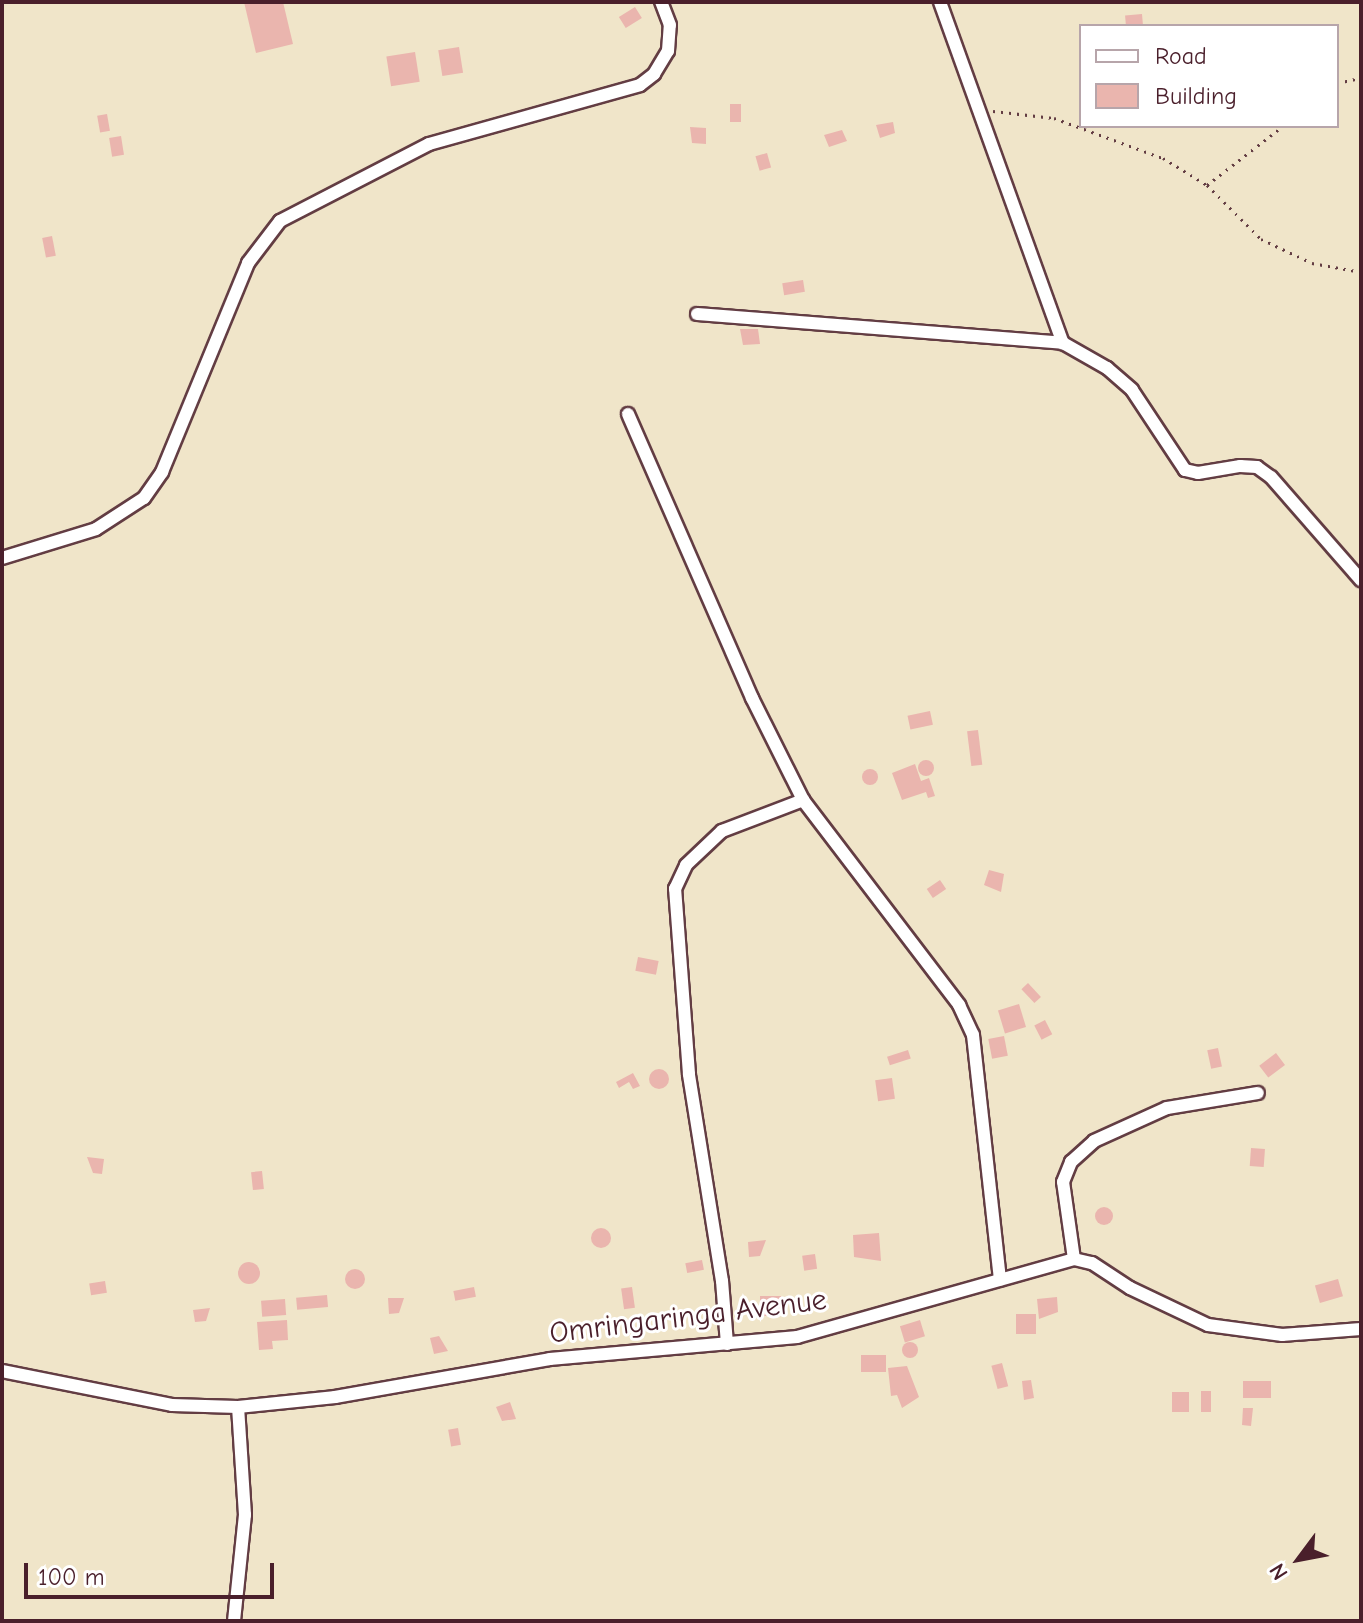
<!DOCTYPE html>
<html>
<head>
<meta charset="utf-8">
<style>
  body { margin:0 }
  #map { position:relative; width:1363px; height:1623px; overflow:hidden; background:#f0e5c9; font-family:"Comic Neue",sans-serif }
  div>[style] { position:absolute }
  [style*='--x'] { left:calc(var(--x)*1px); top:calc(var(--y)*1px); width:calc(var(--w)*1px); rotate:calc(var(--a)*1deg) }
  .building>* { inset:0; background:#eab5ae; transform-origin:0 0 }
  .round { border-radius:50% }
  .path>* { height:3px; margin-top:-1.5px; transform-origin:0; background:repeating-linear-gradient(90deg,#633d43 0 2px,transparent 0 8px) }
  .roads { filter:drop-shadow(2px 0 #633d43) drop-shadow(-2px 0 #633d43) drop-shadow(0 2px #633d43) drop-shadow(0 -2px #633d43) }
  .minor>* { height:12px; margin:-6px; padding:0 6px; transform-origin:6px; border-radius:6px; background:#fff }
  span { translate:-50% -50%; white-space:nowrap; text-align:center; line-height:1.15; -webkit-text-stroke:6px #fff; paint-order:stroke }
  .street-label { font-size:30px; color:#4a1f2b }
  .frame { position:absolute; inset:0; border:4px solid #4a1f2b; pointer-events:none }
  .legend { position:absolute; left:1079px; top:24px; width:260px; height:104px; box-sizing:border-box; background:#fff; border:2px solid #b7a5aa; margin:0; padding:10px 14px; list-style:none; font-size:24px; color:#4a1f2b }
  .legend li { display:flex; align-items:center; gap:16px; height:40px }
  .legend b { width:40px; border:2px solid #b7a5aa }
  .north { position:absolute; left:1259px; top:1519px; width:80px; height:80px; -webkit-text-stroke:6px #fff; paint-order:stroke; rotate:238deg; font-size:22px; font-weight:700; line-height:32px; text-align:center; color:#4a1f2b }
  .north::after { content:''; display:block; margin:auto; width:28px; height:36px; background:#4a1f2b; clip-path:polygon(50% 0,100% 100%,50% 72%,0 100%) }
  .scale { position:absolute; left:24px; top:1563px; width:250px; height:36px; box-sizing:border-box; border:4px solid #4a1f2b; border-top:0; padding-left:10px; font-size:24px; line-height:28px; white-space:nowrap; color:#4a1f2b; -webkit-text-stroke:6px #fff; paint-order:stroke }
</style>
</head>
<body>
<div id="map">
  <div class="building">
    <div style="clip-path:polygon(244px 2px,283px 2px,293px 44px,256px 53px)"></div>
    <div style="left:635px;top:7px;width:13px;height:19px;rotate:58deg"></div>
    <div style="left:1142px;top:14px;width:12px;height:17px;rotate:85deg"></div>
    <div style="left:459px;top:47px;width:26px;height:21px;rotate:81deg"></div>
    <div style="left:415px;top:52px;width:30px;height:29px;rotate:81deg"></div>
    <div style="left:730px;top:104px;width:11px;height:18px"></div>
    <div style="left:107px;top:114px;width:17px;height:10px;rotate:80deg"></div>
    <div style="clip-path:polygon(893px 122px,895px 133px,880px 138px,876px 125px)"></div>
    <div style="clip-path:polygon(690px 127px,706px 128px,706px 144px,692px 143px)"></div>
    <div style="clip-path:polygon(842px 130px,847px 141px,829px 147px,824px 135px)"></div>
    <div style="left:121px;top:136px;width:19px;height:12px;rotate:81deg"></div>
    <div style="left:767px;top:153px;width:15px;height:12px;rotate:74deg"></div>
    <div style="left:52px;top:236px;width:20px;height:10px;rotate:79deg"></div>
    <div style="left:803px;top:280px;width:12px;height:21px;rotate:81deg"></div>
    <div style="clip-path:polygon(740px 329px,758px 329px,760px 344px,743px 345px)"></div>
    <div style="left:930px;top:711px;width:14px;height:23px;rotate:78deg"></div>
    <div style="left:978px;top:730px;width:35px;height:11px;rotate:83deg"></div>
    <div class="round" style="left:918px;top:760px;width:16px;height:16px"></div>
    <div style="clip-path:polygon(915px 764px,921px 781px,929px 778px,935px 796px,928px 798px,926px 792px,902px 800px,892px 773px)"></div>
    <div class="round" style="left:862px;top:769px;width:16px;height:16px"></div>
    <div style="clip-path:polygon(989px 870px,1004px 874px,1001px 892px,984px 885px)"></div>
    <div style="left:940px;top:880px;width:11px;height:16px;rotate:56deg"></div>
    <div style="left:638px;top:957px;width:21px;height:14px;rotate:11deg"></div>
    <div style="left:1028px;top:983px;width:19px;height:9px;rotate:47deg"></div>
    <div style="left:1019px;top:1004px;width:24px;height:22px;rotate:73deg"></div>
    <div style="left:1045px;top:1020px;width:16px;height:12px;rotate:63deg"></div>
    <div style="left:1004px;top:1036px;width:20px;height:16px;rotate:79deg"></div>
    <div style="left:1218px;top:1048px;width:19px;height:11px;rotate:78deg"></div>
    <div style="left:908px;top:1050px;width:9px;height:22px;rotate:72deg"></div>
    <div style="left:1276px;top:1053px;width:15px;height:21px;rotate:53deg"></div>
    <div class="round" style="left:649px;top:1069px;width:20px;height:20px"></div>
    <div style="clip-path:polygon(633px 1073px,640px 1086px,633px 1089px,629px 1082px,619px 1088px,616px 1082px)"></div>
    <div style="left:892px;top:1078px;width:21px;height:17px;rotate:82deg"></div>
    <div style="left:1251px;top:1148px;width:14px;height:18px;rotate:4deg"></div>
    <div style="clip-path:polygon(87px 1157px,104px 1159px,102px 1174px,93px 1173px)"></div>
    <div style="left:262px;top:1171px;width:18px;height:11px;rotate:84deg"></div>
    <div class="round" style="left:1095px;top:1207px;width:18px;height:18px"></div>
    <div class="round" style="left:591px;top:1228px;width:20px;height:20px"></div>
    <div style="clip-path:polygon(879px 1233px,881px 1261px,854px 1257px,853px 1235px)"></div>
    <div style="clip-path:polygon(766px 1240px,760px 1256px,749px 1257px,748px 1242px)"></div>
    <div style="left:815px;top:1254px;width:15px;height:13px;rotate:82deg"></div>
    <div style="left:702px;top:1260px;width:10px;height:17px;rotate:79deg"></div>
    <div class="round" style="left:238px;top:1262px;width:22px;height:22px"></div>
    <div class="round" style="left:345px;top:1269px;width:20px;height:20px"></div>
    <div style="left:1338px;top:1279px;width:18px;height:24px;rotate:74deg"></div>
    <div style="left:105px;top:1281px;width:12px;height:16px;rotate:81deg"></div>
    <div style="left:474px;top:1287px;width:10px;height:21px;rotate:79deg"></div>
    <div style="left:632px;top:1287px;width:21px;height:11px;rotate:82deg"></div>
    <div style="left:327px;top:1295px;width:12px;height:31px;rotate:85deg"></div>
    <div style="left:760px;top:1296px;width:21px;height:20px"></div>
    <div style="clip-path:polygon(1057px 1297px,1058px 1312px,1039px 1319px,1037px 1299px)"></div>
    <div style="clip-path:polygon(388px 1298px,404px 1298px,399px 1313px,389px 1314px)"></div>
    <div style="left:285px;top:1299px;width:16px;height:24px;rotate:86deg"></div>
    <div style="clip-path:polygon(210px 1308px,206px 1321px,195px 1322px,193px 1310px)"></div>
    <div style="left:1036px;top:1314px;width:20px;height:20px;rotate:90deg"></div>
    <div style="clip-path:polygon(287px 1320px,288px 1340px,272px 1341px,273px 1349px,259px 1350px,257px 1322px)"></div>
    <div style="left:920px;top:1320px;width:17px;height:21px;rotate:73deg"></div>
    <div style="clip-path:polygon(439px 1336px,448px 1351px,434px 1354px,430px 1338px)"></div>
    <div class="round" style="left:902px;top:1342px;width:16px;height:16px"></div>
    <div style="left:861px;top:1355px;width:25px;height:17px"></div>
    <div style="left:1002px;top:1363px;width:24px;height:11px;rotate:75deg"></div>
    <div style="clip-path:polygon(907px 1366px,919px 1397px,902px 1408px,897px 1395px,891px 1396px,888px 1368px)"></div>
    <div style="clip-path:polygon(1031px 1380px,1034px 1398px,1024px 1400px,1022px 1381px)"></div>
    <div style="left:1243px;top:1381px;width:28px;height:17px"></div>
    <div style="left:1201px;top:1391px;width:10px;height:21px"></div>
    <div style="left:1172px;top:1392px;width:17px;height:20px"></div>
    <div style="clip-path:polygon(510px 1402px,516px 1419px,502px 1421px,496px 1407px)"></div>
    <div style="clip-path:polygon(1243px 1408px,1253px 1408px,1251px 1426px,1242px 1425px)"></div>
    <div style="left:458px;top:1428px;width:17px;height:10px;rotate:80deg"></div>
  </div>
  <div class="path">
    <div style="--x:1337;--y:83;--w:25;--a:-12"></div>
    <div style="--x:993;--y:111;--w:61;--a:6.5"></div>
    <div style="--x:1054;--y:118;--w:116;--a:20.2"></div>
    <div style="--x:1163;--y:158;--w:52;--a:31.5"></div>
    <div style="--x:1207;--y:185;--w:76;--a:45"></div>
    <div style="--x:1261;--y:239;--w:56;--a:25.2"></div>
    <div style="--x:1312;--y:263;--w:50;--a:10.4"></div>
    <div style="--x:1207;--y:185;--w:96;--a:-37.8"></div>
  </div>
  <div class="roads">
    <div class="minor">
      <div style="--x:940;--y:2;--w:363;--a:70.2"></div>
      <div style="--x:697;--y:314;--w:367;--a:4.5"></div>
      <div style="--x:1063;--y:343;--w:51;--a:29.6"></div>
      <div style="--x:1107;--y:368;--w:33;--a:41"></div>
      <div style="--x:1132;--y:390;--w:96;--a:56.5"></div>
      <div style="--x:1185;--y:470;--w:13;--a:13"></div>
      <div style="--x:1198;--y:473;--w:43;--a:-9.5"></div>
      <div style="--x:1240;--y:466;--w:17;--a:3"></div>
      <div style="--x:1257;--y:467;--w:17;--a:36"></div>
      <div style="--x:1271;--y:477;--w:137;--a:48.9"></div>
      <div style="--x:628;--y:414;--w:310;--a:66.4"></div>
      <div style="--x:752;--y:698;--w:114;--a:63.4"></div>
      <div style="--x:803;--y:800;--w:258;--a:52.7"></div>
      <div style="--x:959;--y:1005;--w:33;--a:65"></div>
      <div style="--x:973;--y:1035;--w:246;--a:83.7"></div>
      <div style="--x:2;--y:558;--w:98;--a:-17.1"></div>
      <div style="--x:96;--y:529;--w:57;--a:-32.9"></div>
      <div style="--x:144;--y:498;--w:32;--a:-55"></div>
      <div style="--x:162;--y:472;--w:226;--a:-67.6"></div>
      <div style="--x:248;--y:263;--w:53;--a:-52.7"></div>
      <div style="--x:280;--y:221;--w:168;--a:-27.3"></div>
      <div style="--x:429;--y:144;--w:219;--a:-15.6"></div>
      <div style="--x:640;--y:85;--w:18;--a:-38"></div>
      <div style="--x:654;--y:74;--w:27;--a:-59"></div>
      <div style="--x:668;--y:51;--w:26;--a:-86"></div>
      <div style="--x:670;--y:25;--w:25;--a:-111"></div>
      <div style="--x:1074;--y:1259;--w:78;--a:-98.1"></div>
      <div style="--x:1063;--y:1182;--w:22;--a:-68"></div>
      <div style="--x:1071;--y:1162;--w:31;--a:-42"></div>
      <div style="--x:1094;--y:1141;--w:80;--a:-24.3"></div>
      <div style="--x:1167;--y:1108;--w:92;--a:-9.4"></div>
      <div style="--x:727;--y:1344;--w:63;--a:-94.5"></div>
      <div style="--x:722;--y:1281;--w:210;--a:-99.1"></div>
      <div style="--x:689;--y:1074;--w:186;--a:-94.3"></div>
      <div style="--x:675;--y:889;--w:26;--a:-65"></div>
      <div style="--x:686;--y:865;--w:50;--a:-43.4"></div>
      <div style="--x:722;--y:831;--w:87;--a:-20.9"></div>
      <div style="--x:2;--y:1371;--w:173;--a:11.3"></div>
      <div style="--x:172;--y:1405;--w:66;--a:1.7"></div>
      <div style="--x:238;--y:1407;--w:98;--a:-5.9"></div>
      <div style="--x:335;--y:1397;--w:218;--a:-10"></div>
      <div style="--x:550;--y:1359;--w:248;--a:-5.1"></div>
      <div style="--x:797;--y:1337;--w:288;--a:-15.7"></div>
      <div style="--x:1074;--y:1259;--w:18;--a:13"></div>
      <div style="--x:1092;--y:1263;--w:45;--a:33.3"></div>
      <div style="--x:1130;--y:1288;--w:86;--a:25.4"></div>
      <div style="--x:1208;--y:1325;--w:75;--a:7.7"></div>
      <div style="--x:1282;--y:1335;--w:79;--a:-4.3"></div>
      <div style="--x:234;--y:1621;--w:107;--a:-84.1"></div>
      <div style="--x:245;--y:1515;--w:108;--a:-93.7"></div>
    </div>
  </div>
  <div class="street-label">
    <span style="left:688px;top:1317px;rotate:-7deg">Omringaringa Avenue</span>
  </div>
  <div class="frame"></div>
  <ul class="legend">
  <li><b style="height:10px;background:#fff"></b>Road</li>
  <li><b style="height:22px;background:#eab5ae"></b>Building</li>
  </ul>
  <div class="north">N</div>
  <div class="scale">100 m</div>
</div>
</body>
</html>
